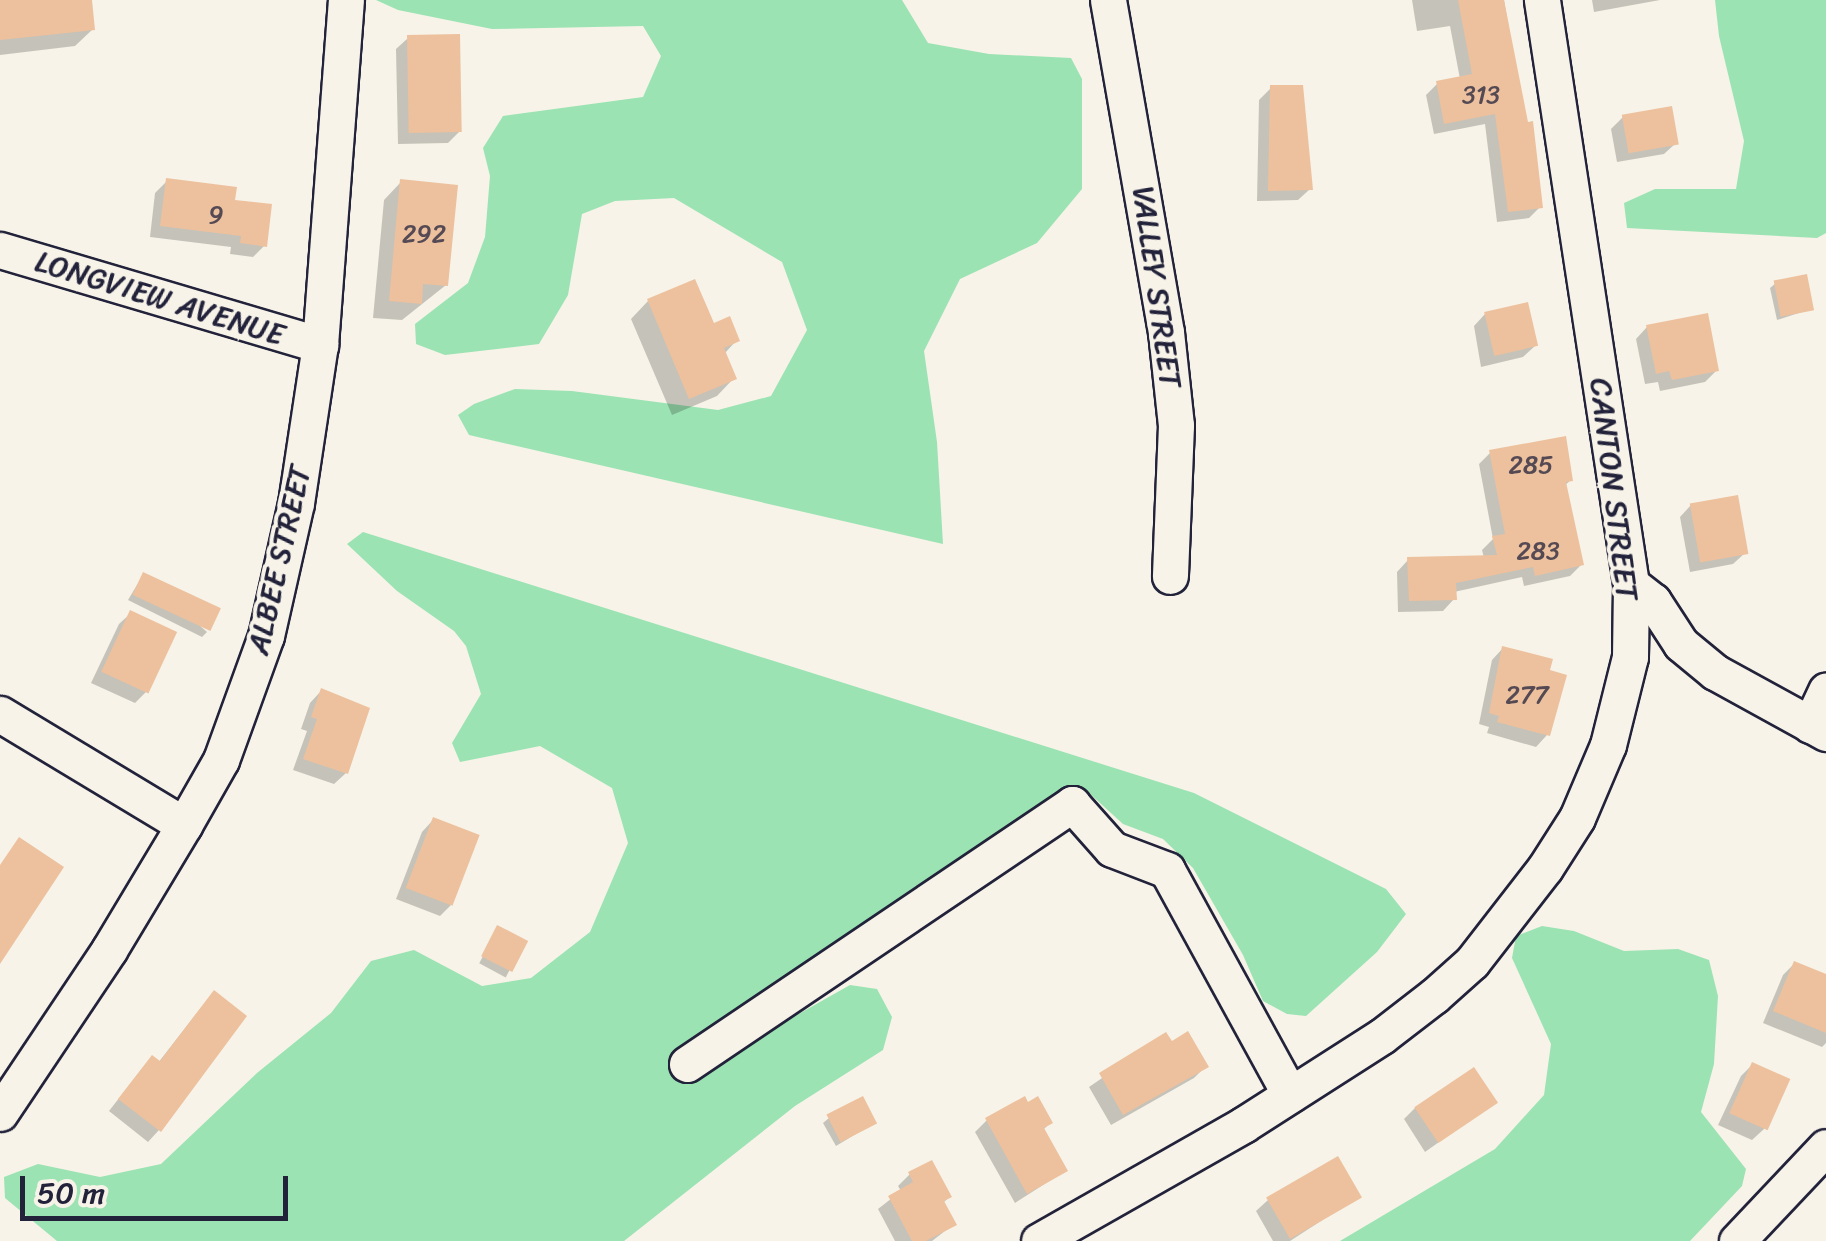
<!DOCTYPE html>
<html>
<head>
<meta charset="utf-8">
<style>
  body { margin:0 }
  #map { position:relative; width:1826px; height:1241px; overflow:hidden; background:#f7f3e8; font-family:Sriracha,sans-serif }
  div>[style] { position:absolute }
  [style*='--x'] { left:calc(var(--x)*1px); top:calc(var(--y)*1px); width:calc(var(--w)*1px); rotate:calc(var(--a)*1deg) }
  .green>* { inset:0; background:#9be3b2 }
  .shadow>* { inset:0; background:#0003; transform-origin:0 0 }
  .building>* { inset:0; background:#edc19d; transform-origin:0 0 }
  .roads { filter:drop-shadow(2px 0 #22223b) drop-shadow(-2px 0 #22223b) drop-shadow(0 2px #22223b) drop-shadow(0 -2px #22223b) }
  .minor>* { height:35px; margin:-17.5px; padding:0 17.5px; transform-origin:17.5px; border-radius:17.5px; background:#f7f3e8 }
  span { translate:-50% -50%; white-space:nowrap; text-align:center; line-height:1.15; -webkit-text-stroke:8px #f7f3e8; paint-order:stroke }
  .number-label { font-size:25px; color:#554a54 }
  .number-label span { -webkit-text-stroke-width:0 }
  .street-label { font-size:30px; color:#22223b }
  .scale { position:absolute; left:20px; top:1176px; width:268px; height:45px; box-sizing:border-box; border:5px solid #22223b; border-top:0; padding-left:12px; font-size:30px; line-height:35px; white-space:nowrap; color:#22223b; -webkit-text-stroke:8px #f7f3e8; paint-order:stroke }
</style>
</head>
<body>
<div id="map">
  <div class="green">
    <div style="clip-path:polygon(376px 0,902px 0,928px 43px,989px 54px,1071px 58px,1082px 79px,1082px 189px,1037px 243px,960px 279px,924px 351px,937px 442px,943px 544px,469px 435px,458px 415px,474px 404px,515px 389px,572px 391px,718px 410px,771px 396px,807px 330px,782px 262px,674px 198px,615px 201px,582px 214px,568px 295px,539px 344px,445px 355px,416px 344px,415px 324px,468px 283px,485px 237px,490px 176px,483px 148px,503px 116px,643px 97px,661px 56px,643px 26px,492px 29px,398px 10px)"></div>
    <div style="clip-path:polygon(1715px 0,1826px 0,1826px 233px,1817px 238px,1627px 228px,1624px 203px,1655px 189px,1736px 189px,1744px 141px,1719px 36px)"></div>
    <div style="clip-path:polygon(363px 532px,1194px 793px,1386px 889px,1406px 914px,1377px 952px,1306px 1016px,1287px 1014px,1263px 1001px,1243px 955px,1193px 868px,1163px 839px,1123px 824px,1088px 792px,1056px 793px,676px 1052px,687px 1077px,850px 985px,877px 989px,892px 1017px,883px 1050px,795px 1106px,624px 1241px,57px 1241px,5px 1198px,4px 1177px,38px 1164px,100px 1177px,161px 1164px,257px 1073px,331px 1013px,371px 961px,414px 950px,482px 986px,531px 978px,590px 932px,628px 843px,612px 788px,540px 746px,460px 762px,452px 743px,481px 694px,466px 646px,454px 631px,397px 591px,347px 544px)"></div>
    <div style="clip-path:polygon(1542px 926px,1574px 931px,1624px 951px,1678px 949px,1709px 960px,1718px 996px,1714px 1064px,1701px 1112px,1746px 1169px,1742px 1186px,1690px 1241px,1340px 1241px,1495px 1149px,1544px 1095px,1551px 1044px,1512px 958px,1516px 936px)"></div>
  </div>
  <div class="shadow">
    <div style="clip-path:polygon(0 0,90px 0,93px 29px,75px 46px,0 55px)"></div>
    <div style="clip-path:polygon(1412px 0,1504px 0,1540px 207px,1529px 218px,1497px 222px,1485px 124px,1434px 134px,1426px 95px,1437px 84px,1460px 79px,1450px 26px,1417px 31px)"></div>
    <div style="clip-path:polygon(1592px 0,1660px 0,1594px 12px)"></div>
    <div style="clip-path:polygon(408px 38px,460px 131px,448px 143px,398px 144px,396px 49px)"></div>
    <div style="clip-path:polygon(1271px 88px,1310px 189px,1298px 200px,1257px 201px,1259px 100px)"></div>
    <div style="clip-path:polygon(1623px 117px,1676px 143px,1664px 154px,1617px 162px,1611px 129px)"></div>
    <div style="clip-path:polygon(167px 181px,233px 202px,264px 246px,253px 257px,230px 254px,231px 247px,150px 237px,155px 193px)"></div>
    <div style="clip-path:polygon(401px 182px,446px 285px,402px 320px,373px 318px,384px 200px)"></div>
    <div style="clip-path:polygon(1776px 283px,1811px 309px,1777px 320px,1770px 288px)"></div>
    <div style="clip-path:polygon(648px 301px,737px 340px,724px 354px,734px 378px,717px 396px,672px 415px,631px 319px)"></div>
    <div style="clip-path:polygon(1485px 314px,1535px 346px,1523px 357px,1481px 367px,1474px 326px)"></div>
    <div style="clip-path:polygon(1647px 327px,1717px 370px,1705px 382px,1660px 391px,1658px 382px,1645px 384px,1636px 339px)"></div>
    <div style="clip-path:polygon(1491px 452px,1571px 480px,1564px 486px,1581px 565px,1570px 576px,1524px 586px,1522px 577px,1454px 592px,1454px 599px,1443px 611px,1398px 612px,1397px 572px,1408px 560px,1484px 558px,1482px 550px,1493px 539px,1479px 464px)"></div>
    <div style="clip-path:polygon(1691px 505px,1745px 553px,1733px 564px,1690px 572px,1680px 517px)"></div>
    <div style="clip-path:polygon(143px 575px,207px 632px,202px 637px,128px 600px)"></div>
    <div style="clip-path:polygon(131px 613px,146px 692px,135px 703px,91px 683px,119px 624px)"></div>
    <div style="clip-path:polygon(1503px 648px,1547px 735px,1536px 747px,1487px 733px,1489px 727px,1479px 724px,1492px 660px)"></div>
    <div style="clip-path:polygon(321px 691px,346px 773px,334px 784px,293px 770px,307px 731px,301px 729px,310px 703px)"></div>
    <div style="clip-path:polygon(433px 820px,452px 904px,440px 916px,396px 899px,422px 832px)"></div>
    <div style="left:498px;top:928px;width:30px;height:40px;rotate:28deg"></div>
    <div style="clip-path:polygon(1794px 964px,1826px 977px,1826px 1043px,1822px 1047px,1763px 1023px,1783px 975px)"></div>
    <div style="clip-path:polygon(203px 1005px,159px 1130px,148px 1142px,109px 1111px,141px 1070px,158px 1063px)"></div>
    <div style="clip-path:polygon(1165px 1035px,1171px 1044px,1206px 1066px,1194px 1078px,1111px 1125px,1089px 1087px)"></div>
    <div style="clip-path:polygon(1752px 1065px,1764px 1129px,1752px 1140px,1718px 1125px,1741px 1076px)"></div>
    <div style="clip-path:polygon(1494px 1103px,1425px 1152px,1404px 1119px,1415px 1108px)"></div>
    <div style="clip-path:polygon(829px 1118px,874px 1123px,836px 1146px,823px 1123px)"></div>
    <div style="clip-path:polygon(987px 1120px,1050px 1123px,1042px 1131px,1065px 1171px,1015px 1203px,975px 1132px)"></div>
    <div style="clip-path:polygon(910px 1174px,949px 1197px,943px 1203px,954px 1224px,932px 1241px,895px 1241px,878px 1209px,901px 1191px,898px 1186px)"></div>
    <div style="clip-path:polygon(1358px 1197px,1290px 1241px,1273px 1241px,1256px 1211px,1268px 1200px)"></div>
  </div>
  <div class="building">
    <div style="clip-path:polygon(0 0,92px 0,95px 30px,0 40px)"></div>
    <div style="clip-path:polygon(1458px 0,1504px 0,1528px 122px,1533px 121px,1543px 208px,1508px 212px,1495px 114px,1444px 124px,1436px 81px,1472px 74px)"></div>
    <div style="left:460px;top:34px;width:98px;height:53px;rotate:89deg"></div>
    <div style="clip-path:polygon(1270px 85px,1303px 85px,1313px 190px,1268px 191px)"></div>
    <div style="left:1672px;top:106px;width:39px;height:51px;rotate:80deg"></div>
    <div style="clip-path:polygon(166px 178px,237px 187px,235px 200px,272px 204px,267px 247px,240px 243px,241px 236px,160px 226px)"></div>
    <div style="clip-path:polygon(400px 179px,458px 185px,448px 286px,423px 284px,422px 304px,389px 301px)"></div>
    <div style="left:1807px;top:274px;width:37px;height:34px;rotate:79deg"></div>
    <div style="clip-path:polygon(695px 279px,714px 323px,730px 316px,740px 341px,724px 348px,737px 379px,689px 399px,647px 299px)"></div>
    <div style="left:1528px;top:302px;width:45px;height:45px;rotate:77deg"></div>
    <div style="clip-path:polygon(1708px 313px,1719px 371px,1672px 380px,1669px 371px,1656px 374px,1646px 325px)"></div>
    <div style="clip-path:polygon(1566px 436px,1573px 481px,1566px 482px,1584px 565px,1535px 576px,1533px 567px,1456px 583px,1457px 600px,1409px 601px,1407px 557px,1497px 555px,1492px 536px,1505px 534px,1489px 450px)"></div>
    <div style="left:1738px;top:495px;width:60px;height:49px;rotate:80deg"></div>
    <div style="left:143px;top:572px;width:86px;height:25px;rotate:25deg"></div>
    <div style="left:130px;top:610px;width:52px;height:68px;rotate:25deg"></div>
    <div style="clip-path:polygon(1502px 646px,1553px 659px,1550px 670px,1567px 675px,1550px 736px,1497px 722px,1499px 716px,1489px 713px)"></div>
    <div style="clip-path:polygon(321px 688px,370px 708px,348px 774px,303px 759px,317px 719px,311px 717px)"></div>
    <div style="left:433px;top:817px;width:50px;height:76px;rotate:21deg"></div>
    <div style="clip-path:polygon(19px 837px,64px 867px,0 964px,0 865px)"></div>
    <div style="left:497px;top:925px;width:35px;height:35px;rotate:27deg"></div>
    <div style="clip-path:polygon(1794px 961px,1826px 974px,1826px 1033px,1773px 1011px)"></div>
    <div style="clip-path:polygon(214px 990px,247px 1016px,161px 1132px,118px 1099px,152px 1055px,160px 1061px)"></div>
    <div style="clip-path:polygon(1188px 1031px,1209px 1067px,1123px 1115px,1099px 1073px,1166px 1032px,1172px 1041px)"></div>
    <div style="left:1752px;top:1062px;width:42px;height:56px;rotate:24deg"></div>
    <div style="left:1474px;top:1067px;width:43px;height:72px;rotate:56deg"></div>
    <div style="left:863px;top:1096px;width:31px;height:41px;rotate:63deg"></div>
    <div style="clip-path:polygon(1025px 1096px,1028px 1102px,1038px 1096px,1053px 1123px,1044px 1128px,1068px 1171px,1027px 1194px,985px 1118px)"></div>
    <div style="left:1338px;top:1156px;width:48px;height:83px;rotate:60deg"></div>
    <div style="clip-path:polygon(932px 1160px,952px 1197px,944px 1201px,957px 1225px,926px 1241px,912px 1241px,888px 1196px,913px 1182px,908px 1172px)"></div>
  </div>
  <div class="roads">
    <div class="minor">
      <div style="--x:1108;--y:0;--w:337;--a:80.1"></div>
      <div style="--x:1166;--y:332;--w:94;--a:83.9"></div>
      <div style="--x:1176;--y:425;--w:151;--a:92.3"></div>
      <div style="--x:0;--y:250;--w:334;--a:16.5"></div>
      <div style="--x:1631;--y:584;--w:28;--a:38"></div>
      <div style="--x:1653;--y:601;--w:51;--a:56.9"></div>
      <div style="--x:1681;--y:644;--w:44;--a:39.5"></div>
      <div style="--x:1715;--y:672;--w:127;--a:28.8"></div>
      <div style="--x:0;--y:714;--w:215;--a:31.1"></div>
      <div style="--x:1810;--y:725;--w:38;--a:-65"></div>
      <div style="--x:687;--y:1064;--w:465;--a:-34"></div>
      <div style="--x:1072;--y:804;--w:60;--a:48.4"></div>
      <div style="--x:1112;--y:849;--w:59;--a:20.9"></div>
      <div style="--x:1167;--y:870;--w:256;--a:61.3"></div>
      <div style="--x:0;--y:1113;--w:196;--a:-56.2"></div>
      <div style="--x:109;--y:950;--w:146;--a:-59"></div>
      <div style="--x:184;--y:825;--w:75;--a:-60.4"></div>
      <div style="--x:221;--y:760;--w:132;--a:-70.1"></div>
      <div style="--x:266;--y:636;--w:136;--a:-77.3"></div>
      <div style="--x:296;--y:503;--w:160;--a:-81.4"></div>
      <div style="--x:320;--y:345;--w:346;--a:-85.7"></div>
      <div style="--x:1039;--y:1241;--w:235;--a:-29.6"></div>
      <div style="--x:1243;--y:1125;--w:165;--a:-32.6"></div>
      <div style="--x:1382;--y:1036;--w:66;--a:-37.6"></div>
      <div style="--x:1434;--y:996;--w:51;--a:-41.8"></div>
      <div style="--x:1472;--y:962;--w:119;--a:-52.2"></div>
      <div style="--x:1545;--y:868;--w:59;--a:-57.4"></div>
      <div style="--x:1577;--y:818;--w:79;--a:-67"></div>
      <div style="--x:1608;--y:745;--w:91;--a:-76"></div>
      <div style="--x:1630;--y:657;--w:73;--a:-89.2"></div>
      <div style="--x:1631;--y:584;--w:591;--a:-98.67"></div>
      <div style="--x:1737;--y:1241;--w:129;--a:-46.6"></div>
    </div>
  </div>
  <div class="number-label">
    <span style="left:1481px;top:95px">313</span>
    <span style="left:216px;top:215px">9</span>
    <span style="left:424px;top:234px">292</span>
    <span style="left:1531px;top:465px">285</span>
    <span style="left:1538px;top:551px">283</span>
    <span style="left:1527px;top:695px">277</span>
  </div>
  <div class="street-label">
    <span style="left:1157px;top:287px;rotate:82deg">VALLEY STREET</span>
    <span style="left:160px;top:298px;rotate:17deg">LONGVIEW AVENUE</span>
    <span style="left:1614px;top:489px;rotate:83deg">CANTON STREET</span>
    <span style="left:279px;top:560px;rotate:-77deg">ALBEE STREET</span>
  </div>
  <div class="scale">50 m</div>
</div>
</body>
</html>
